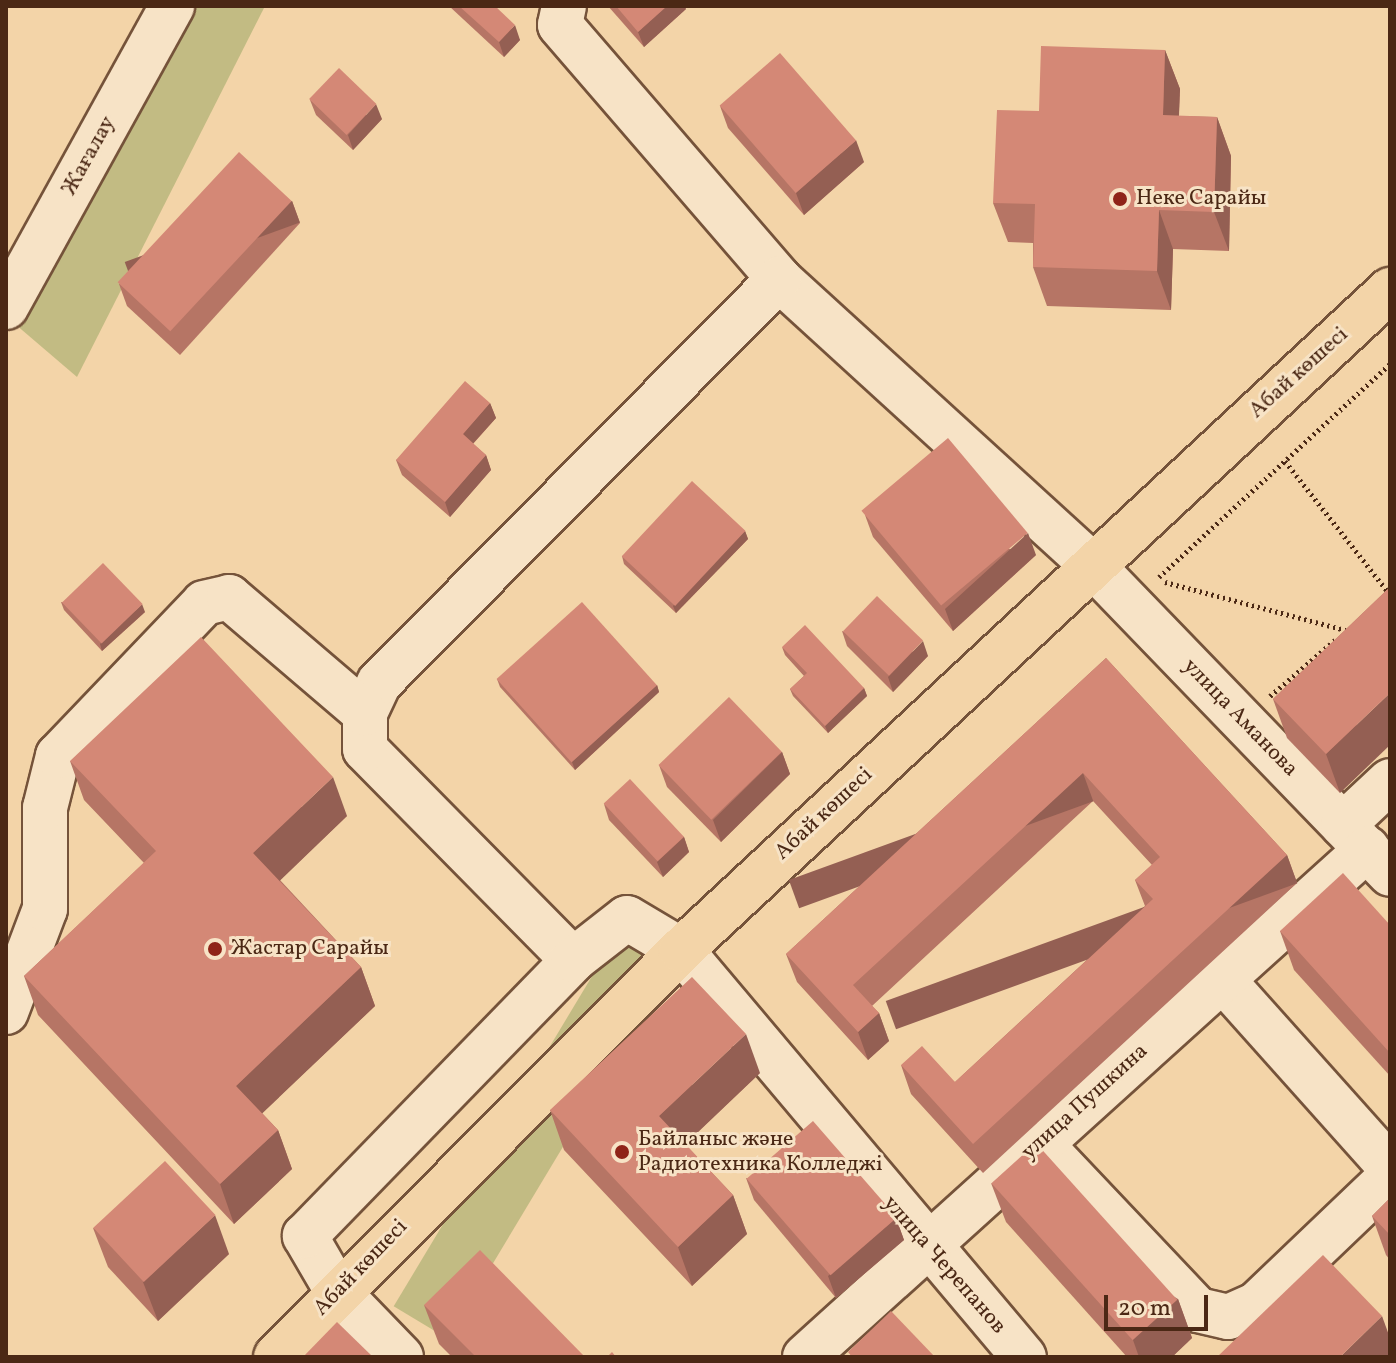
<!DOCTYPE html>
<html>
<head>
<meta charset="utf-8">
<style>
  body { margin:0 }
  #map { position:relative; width:1396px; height:1363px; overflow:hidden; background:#f3d4a8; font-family:Vollkorn,serif }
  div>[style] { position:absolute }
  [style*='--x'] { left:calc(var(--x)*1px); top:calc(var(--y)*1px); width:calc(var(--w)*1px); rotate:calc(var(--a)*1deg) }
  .green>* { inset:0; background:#c2bb83; transform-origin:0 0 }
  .path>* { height:5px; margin-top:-2.5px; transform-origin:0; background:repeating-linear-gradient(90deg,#4b2815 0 2px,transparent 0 6px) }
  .roads { filter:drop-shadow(2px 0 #75533a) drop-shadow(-2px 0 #75533a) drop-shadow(0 2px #75533a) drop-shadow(0 -2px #75533a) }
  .minor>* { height:44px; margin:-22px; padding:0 22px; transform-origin:22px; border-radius:22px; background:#f7e3c6 }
  .major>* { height:44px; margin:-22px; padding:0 22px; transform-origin:22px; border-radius:22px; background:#f3d4a8 }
  .wall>* { inset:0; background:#b67565 }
  .shaded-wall>* { inset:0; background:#945f53; transform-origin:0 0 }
  .building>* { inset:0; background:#d48876; transform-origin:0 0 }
  .dots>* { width:22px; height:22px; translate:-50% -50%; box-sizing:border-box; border:4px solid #f7e3c6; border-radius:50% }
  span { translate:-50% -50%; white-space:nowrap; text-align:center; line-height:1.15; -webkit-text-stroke:6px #f7e3c6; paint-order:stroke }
  .street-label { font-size:22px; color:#4b2815 }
  .poi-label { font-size:22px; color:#4b2815 }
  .left { translate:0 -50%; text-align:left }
  .frame { position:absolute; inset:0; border:8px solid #4b2815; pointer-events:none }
  .scale { position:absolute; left:1104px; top:1295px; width:104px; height:36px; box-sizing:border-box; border:4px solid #4b2815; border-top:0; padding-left:10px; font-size:24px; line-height:28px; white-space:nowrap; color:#4b2815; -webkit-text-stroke:6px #f7e3c6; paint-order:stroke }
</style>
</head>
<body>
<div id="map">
  <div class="green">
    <div style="clip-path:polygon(197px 6px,265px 6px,77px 377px,15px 324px)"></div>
    <div style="left:627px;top:918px;width:63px;height:453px;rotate:31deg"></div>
  </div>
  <div class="path">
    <div style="--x:1285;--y:461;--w:168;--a:51.8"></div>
    <div style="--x:1159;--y:577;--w:314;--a:-42.7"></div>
    <div style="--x:1165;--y:582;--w:187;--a:14.9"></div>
    <div style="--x:1270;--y:696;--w:86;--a:-40.7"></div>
  </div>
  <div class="roads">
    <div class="minor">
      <div style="--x:564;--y:6;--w:19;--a:102"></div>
      <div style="--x:560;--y:25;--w:335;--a:49.2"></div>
      <div style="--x:779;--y:279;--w:421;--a:42.4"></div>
      <div style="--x:1090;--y:563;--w:432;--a:46"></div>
      <div style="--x:6;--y:307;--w:344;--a:-61.1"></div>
      <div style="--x:1343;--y:825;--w:64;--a:-43.1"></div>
      <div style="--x:573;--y:960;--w:296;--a:-134.6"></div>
      <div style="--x:365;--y:749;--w:36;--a:-90"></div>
      <div style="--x:365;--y:713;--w:33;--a:-65"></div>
      <div style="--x:379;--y:683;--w:569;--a:-45.29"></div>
      <div style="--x:1222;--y:979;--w:252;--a:48.2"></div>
      <div style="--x:6;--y:1012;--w:110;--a:-69.3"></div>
      <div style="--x:45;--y:909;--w:101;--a:-90"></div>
      <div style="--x:45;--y:808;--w:54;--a:-76"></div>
      <div style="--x:58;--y:756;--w:211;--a:-46.3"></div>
      <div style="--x:204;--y:603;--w:26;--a:-13"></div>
      <div style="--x:229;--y:597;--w:179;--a:40.5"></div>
      <div style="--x:1040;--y:1143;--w:230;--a:46.6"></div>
      <div style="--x:1198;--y:1310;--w:31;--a:13"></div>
      <div style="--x:1228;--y:1317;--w:32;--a:-24"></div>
      <div style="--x:1257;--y:1304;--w:184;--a:-43.7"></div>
      <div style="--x:401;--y:1357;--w:92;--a:-134.1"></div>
      <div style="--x:337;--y:1291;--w:64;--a:-120.2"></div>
      <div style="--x:305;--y:1236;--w:385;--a:-45.8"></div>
      <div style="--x:573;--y:960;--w:68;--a:-37.9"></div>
      <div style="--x:627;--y:918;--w:63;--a:30.7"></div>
      <div style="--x:681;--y:950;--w:532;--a:49.88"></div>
      <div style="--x:805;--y:1357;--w:758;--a:-42.11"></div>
    </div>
    <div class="major">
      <div style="--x:276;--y:1357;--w:574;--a:-45.14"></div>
      <div style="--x:681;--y:950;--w:969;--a:-42.95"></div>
    </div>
  </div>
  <div class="wall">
    <div style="clip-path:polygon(449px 6px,495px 6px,520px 40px,504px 57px)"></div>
    <div style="clip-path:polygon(608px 6px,684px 6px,686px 9px,644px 47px)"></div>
    <div style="clip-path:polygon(1165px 50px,1180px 89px,1179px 116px,1217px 117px,1231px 156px,1229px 251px,1173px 249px,1171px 310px,1047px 306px,1033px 267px,1033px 243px,1008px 242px,993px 203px,1039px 111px)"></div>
    <div style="clip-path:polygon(310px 100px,382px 119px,353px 150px,316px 115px)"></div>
    <div style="clip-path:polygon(720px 106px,864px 162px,804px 215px,728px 128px)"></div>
    <div style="clip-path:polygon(292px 201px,300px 223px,180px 355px,127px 306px,119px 284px)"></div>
    <div style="clip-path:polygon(490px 403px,496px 418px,473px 444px,486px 455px,491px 470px,450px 517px,402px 475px,396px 460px)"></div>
    <div style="clip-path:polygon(865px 515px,1036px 555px,953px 631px,873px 537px)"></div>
    <div style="clip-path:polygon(745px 531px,748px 539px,676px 613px,624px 564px,622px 556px)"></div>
    <div style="clip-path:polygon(1390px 587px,1340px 793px,1287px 738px,1273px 699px)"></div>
    <div style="clip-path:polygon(61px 602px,145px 612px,102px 651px,64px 610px)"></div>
    <div style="clip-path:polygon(842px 631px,928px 656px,893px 692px,847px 646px)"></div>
    <div style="clip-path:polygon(782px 647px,864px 688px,867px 696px,828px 733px,793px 696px,790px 689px,804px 676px,785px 655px)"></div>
    <div style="clip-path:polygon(1106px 658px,1287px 855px,1297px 883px,983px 1173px,911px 1094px,901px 1065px,955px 1082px,1145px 906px,1135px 880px,1152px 865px,1093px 801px,872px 1006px,879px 1013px,889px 1041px,868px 1060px,797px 982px,786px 954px)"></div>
    <div style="clip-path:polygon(497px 679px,657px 685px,659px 692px,575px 770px,500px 687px)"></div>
    <div style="clip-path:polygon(782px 752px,790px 774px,721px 842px,667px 787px,659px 765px)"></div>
    <div style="clip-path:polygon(70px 761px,347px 816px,280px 880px,361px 967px,375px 1006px,262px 1113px,278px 1130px,292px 1169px,234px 1224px,38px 1015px,24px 976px,144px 863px,84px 800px)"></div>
    <div style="clip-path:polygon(604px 804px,684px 837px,689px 852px,663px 877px,609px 820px)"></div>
    <div style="clip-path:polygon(1390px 925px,1390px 1076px,1294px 970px,1280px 931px)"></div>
    <div style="clip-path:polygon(760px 1073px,685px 1144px,733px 1195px,747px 1234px,692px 1286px,564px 1150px,550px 1110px)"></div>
    <div style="clip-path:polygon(746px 1178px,896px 1218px,904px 1240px,836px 1298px,754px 1200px)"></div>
    <div style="clip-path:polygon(991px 1183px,1178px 1299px,1192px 1338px,1172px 1357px,1127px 1357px,1006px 1222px)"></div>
    <div style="clip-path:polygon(1390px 1198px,1390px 1260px,1386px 1255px,1372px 1216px)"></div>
    <div style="clip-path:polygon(93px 1228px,229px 1254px,158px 1321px,108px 1267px)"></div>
    <div style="clip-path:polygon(424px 1305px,585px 1357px,452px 1357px,439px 1344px)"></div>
  </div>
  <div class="shaded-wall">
    <div style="clip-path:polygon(667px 6px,684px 6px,686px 9px,644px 47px,638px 32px)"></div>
    <div style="clip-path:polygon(515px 25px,520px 40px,504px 57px,499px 42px)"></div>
    <div style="clip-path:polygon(1165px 50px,1180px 89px,1177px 155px,1163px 115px)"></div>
    <div style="clip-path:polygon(376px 104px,382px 119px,353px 150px,348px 135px)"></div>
    <div style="clip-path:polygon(1217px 117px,1231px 156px,1229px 251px,1214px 212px)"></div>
    <div style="clip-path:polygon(856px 140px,864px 162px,804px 215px,796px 193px)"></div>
    <div style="left:292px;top:201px;width:23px;height:178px;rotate:70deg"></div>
    <div style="clip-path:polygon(1159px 210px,1173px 249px,1171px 310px,1157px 271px)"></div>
    <div style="clip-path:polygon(490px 403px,496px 418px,468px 449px,463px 434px)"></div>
    <div style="clip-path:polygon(486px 455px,491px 470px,450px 517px,445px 502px)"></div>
    <div style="clip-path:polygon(745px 531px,748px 539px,676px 613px,673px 606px)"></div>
    <div style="clip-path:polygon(1028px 533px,1036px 555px,953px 631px,945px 609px)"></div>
    <div style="clip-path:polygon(142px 604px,145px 612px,102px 651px,100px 644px)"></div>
    <div style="clip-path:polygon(923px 641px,928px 656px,893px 692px,888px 677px)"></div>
    <div style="clip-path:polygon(657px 685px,659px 692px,575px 770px,572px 762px)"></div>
    <div style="clip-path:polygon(864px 688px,867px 696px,828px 733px,825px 726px)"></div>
    <div style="clip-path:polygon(1390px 693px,1390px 745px,1340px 793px,1326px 754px)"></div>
    <div style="clip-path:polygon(782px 752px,790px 774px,721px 842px,713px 820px)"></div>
    <div style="left:1083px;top:773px;width:30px;height:313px;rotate:70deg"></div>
    <div style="clip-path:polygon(333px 777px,347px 816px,268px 892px,253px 853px)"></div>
    <div style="clip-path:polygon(684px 837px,689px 852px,663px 877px,657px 862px)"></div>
    <div style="left:1287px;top:855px;width:30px;height:427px;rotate:70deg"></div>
    <div style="clip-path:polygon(361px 967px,375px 1006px,250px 1125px,236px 1086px)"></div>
    <div style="clip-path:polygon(879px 1013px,889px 1041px,868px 1060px,858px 1032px)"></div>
    <div style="clip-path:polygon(746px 1034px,760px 1073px,674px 1155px,659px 1116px)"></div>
    <div style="clip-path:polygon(278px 1130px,292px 1169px,234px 1224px,220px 1184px)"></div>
    <div style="clip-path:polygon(733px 1195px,747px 1234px,692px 1286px,678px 1247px)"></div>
    <div style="clip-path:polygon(215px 1215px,229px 1254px,158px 1321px,143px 1282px)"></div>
    <div style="clip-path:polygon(896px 1218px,904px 1240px,836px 1298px,828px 1276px)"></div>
    <div style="clip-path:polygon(1178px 1299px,1192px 1338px,1172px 1357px,1139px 1357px,1133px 1340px)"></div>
    <div style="clip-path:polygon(1382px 1316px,1390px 1338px,1390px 1357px,1340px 1357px)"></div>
  </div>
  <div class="building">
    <div style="clip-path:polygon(459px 6px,495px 6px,515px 25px,499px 42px)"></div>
    <div style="clip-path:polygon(616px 6px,667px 6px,638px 32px)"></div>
    <div style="clip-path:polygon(1041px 46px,1165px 50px,1163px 115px,1217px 117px,1214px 212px,1159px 210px,1157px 271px,1033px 267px,1035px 204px,993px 203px,997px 110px,1039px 111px)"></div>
    <div style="left:780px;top:53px;width:116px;height:80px;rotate:49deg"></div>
    <div style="left:339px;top:68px;width:52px;height:43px;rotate:44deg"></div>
    <div style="left:239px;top:152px;width:72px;height:178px;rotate:43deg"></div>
    <div style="clip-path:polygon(465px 381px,490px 403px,463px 434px,486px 455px,445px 502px,396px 460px)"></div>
    <div style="left:948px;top:438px;width:124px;height:113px;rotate:50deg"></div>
    <div style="left:692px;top:481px;width:73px;height:103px;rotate:43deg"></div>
    <div style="left:103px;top:563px;width:57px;height:57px;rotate:46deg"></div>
    <div style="clip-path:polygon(1390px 587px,1390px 693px,1326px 754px,1273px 699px)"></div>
    <div style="left:877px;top:596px;width:64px;height:49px;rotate:44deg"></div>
    <div style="left:582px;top:602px;width:112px;height:115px;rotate:48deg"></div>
    <div style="clip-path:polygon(805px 625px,864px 688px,825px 726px,790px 689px,807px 673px,782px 647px)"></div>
    <div style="clip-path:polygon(201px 637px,333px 777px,253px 853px,361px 967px,236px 1086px,278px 1130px,220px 1184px,24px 976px,156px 851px,70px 761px)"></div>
    <div style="clip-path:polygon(1106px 658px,1287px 855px,973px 1144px,901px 1065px,922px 1046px,955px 1082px,1153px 899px,1135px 880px,1160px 857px,1083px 773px,853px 985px,879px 1013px,858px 1032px,786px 954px)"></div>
    <div style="left:729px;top:697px;width:76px;height:98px;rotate:46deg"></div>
    <div style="left:630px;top:779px;width:79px;height:36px;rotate:47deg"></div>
    <div style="clip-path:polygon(1343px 873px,1390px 925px,1390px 1053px,1280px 931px)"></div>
    <div style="clip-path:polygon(692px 977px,746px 1034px,659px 1116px,733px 1195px,678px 1247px,550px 1110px)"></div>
    <div style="left:813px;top:1121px;width:128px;height:88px;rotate:49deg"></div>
    <div style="left:1036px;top:1143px;width:211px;height:60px;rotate:48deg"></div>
    <div style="left:165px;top:1161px;width:74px;height:98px;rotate:47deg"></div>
    <div style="clip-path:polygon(1390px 1198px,1390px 1235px,1372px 1216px)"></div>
    <div style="clip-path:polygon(480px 1250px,585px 1357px,476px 1357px,424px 1305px)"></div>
    <div style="clip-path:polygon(1323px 1255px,1382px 1316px,1340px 1357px,1217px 1357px)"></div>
    <div style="clip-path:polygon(891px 1311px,935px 1357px,852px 1357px,848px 1352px)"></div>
    <div style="clip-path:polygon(337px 1322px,373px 1357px,303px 1357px)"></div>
    <div style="clip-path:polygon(612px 1352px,616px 1357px,607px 1357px)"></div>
  </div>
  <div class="dots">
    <div style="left:1120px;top:199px;background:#8f2418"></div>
    <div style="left:215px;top:949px;background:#8f2418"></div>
    <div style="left:622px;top:1152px;background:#8f2418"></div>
  </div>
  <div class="street-label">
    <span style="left:89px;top:156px;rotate:-61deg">Жағалау</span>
    <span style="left:1299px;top:373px;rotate:-42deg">Абай көшесі</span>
    <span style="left:1240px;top:718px;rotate:46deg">улица Аманова</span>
    <span style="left:824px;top:814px;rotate:-43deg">Абай көшесі</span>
    <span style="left:1085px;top:1102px;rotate:-42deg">улица Пушкина</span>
    <span style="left:944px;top:1265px;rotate:49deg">улица Черепанов</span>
    <span style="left:361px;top:1268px;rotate:-46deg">Абай көшесі</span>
  </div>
  <div class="poi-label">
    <span class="left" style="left:1136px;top:199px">Неке Сарайы</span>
    <span class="left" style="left:231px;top:949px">Жастар Сарайы</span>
    <span class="left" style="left:638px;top:1152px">Байланыс және<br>Радиотехника Колледжі</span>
  </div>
  <div class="frame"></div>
  <div class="scale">20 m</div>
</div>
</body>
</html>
